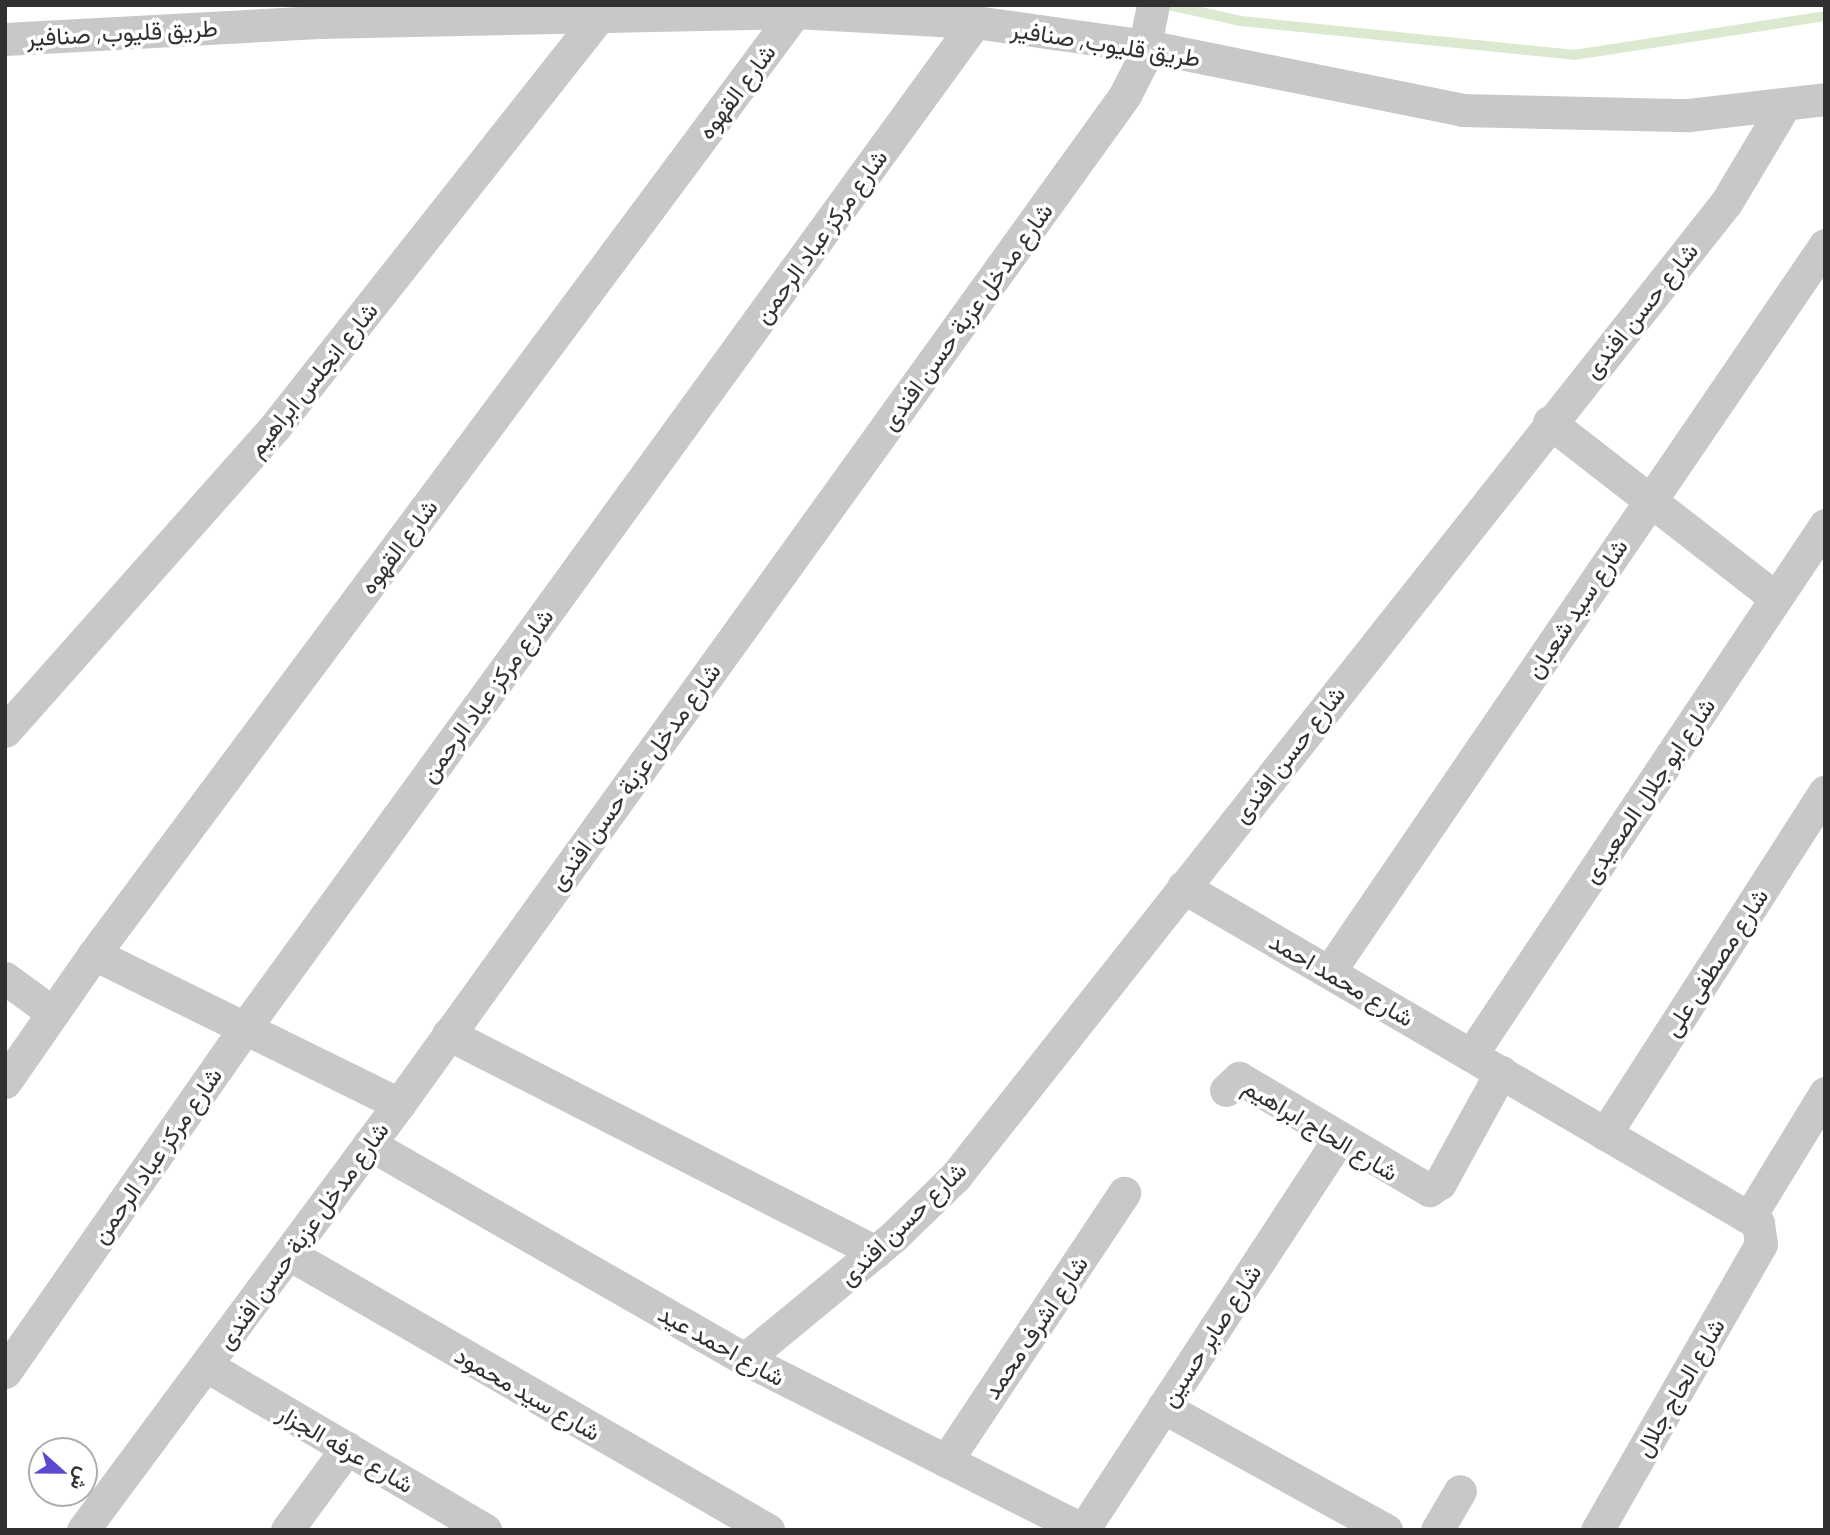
<!DOCTYPE html>
<html>
<head>
<meta charset="utf-8">
<style>
  body { margin:0 }
  #map { position:relative; width:1830px; height:1535px; overflow:hidden; background:#fff; font-family:Barlow,Vazirmatn,sans-serif }
  div>[style] { position:absolute }
  [style*='--x'] { left:calc(var(--x)*1px); top:calc(var(--y)*1px); width:calc(var(--w)*1px); rotate:calc(var(--a)*1deg) }
  .stream>* { height:10px; margin:-5px; padding:0 5px; transform-origin:5px; border-radius:5px; background:#dae9d0 }
  .minor>* { height:33px; margin:-16.5px; padding:0 16.5px; transform-origin:16.5px; border-radius:16.5px; background:#c8c8c8 }
  span { translate:-50% -50%; white-space:nowrap; text-align:center; line-height:1.15; -webkit-text-stroke:7px #fff; paint-order:stroke }
  .street-label { font-size:24px; color:#313131 }
  .frame { position:absolute; inset:0; border:7px solid #313131; pointer-events:none }
  .north { position:absolute; left:28px; top:1437px; width:70px; height:70px; box-sizing:border-box; background:#fff; border:2px solid #adadad; border-radius:50%; rotate:111deg; font-size:19px; font-weight:700; line-height:28px; text-align:center; color:#313131 }
  .north::after { content:''; display:block; margin:auto; width:24px; height:32px; background:#5a4ad1; clip-path:polygon(50% 0,100% 100%,50% 72%,0 100%) }
</style>
</head>
<body>
<div id="map">
  <div class="stream">
    <div style="--x:1169;--y:5;--w:74;--a:12.5"></div>
    <div style="--x:1241;--y:21;--w:335;--a:5.8"></div>
    <div style="--x:1574;--y:55;--w:254;--a:-8.8"></div>
  </div>
  <div class="minor">
    <div style="--x:5;--y:39;--w:314;--a:-3.1"></div>
    <div style="--x:319;--y:22;--w:476;--a:-1.2"></div>
    <div style="--x:795;--y:12;--w:180;--a:3.2"></div>
    <div style="--x:975;--y:22;--w:173;--a:8"></div>
    <div style="--x:1146;--y:46;--w:322;--a:11.4"></div>
    <div style="--x:1462;--y:110;--w:227;--a:1.3"></div>
    <div style="--x:1689;--y:115;--w:137;--a:-6.7"></div>
    <div style="--x:1549;--y:422;--w:287;--a:37.8"></div>
    <div style="--x:5;--y:731;--w:405;--a:-48.4"></div>
    <div style="--x:274;--y:428;--w:528;--a:-51.7"></div>
    <div style="--x:1183;--y:887;--w:666;--a:30.3"></div>
    <div style="--x:1758;--y:1223;--w:21;--a:82"></div>
    <div style="--x:1761;--y:1244;--w:330;--a:119.8"></div>
    <div style="--x:94;--y:954;--w:340;--a:26.2"></div>
    <div style="--x:1329;--y:972;--w:880;--a:-55.7"></div>
    <div style="--x:5;--y:978;--w:59;--a:36.1"></div>
    <div style="--x:448;--y:1034;--w:480;--a:27"></div>
    <div style="--x:1471;--y:1055;--w:637;--a:-56.26"></div>
    <div style="--x:5;--y:1082;--w:156;--a:-55.2"></div>
    <div style="--x:94;--y:954;--w:1174;--a:-53.34"></div>
    <div style="--x:1226;--y:1090;--w:18;--a:-43"></div>
    <div style="--x:1239;--y:1078;--w:221;--a:30.5"></div>
    <div style="--x:1429;--y:1190;--w:13;--a:-32"></div>
    <div style="--x:1440;--y:1183;--w:127;--a:-61.2"></div>
    <div style="--x:1605;--y:1134;--w:407;--a:-57.3"></div>
    <div style="--x:369;--y:1144;--w:433;--a:29.8"></div>
    <div style="--x:745;--y:1359;--w:379;--a:26.8"></div>
    <div style="--x:1750;--y:1216;--w:144;--a:-58.6"></div>
    <div style="--x:289;--y:1254;--w:553;--a:29.95"></div>
    <div style="--x:745;--y:1359;--w:192;--a:-39.5"></div>
    <div style="--x:893;--y:1237;--w:86;--a:-44.1"></div>
    <div style="--x:955;--y:1177;--w:1242;--a:-51.64"></div>
    <div style="--x:1726;--y:203;--w:113;--a:-59.1"></div>
    <div style="--x:207;--y:1366;--w:323;--a:30.5"></div>
    <div style="--x:5;--y:1372;--w:418;--a:-55.1"></div>
    <div style="--x:244;--y:1029;--w:1244;--a:-54.02"></div>
    <div style="--x:1163;--y:1407;--w:255;--a:28.9"></div>
    <div style="--x:946;--y:1461;--w:322;--a:-56.4"></div>
    <div style="--x:83;--y:1530;--w:530;--a:-53.43"></div>
    <div style="--x:399;--y:1104;--w:1243;--a:-54.26"></div>
    <div style="--x:1125;--y:95;--w:35;--a:-63"></div>
    <div style="--x:1141;--y:64;--w:60;--a:-78.5"></div>
    <div style="--x:287;--y:1530;--w:102;--a:-53.8"></div>
    <div style="--x:1083;--y:1530;--w:466;--a:-56.8"></div>
    <div style="--x:1437;--y:1530;--w:45;--a:-59.5"></div>
  </div>
  <div class="street-label">
    <span style="left:122px;top:32px;rotate:-3deg">طريق قليوب, صنافير</span>
    <span style="left:1106px;top:43px;rotate:9deg">طريق قليوب, صنافير</span>
    <span style="left:736px;top:91px;rotate:-53deg">شارع القهوه</span>
    <span style="left:820px;top:236px;rotate:-54deg">شارع مركز عباد الرحمن</span>
    <span style="left:1640px;top:310px;rotate:-51deg">شارع حسن افندى</span>
    <span style="left:966px;top:316px;rotate:-54deg">شارع مدخل عزبة حسن افندى</span>
    <span style="left:312px;top:379px;rotate:-51deg">شارع انجلس ابراهيم</span>
    <span style="left:398px;top:546px;rotate:-53deg">شارع القهوه</span>
    <span style="left:1576px;top:608px;rotate:-56deg">شارع سيد شعبان</span>
    <span style="left:486px;top:695px;rotate:-54deg">شارع مركز عباد الرحمن</span>
    <span style="left:1288px;top:754px;rotate:-52deg">شارع حسن افندى</span>
    <span style="left:634px;top:776px;rotate:-54deg">شارع مدخل عزبة حسن افندى</span>
    <span style="left:1648px;top:790px;rotate:-56deg">شارع ابو جلال الصعيدى</span>
    <span style="left:1715px;top:962px;rotate:-57deg">شارع مصطفى على</span>
    <span style="left:1342px;top:979px;rotate:30deg">شارع محمد احمد</span>
    <span style="left:1321px;top:1129px;rotate:31deg">شارع الحاج ابراهيم</span>
    <span style="left:156px;top:1155px;rotate:-55deg">شارع مركز عباد الرحمن</span>
    <span style="left:902px;top:1223px;rotate:-44deg">شارع حسن افندى</span>
    <span style="left:302px;top:1235px;rotate:-54deg">شارع مدخل عزبة حسن افندى</span>
    <span style="left:1035px;top:1327px;rotate:-56deg">شارع اشرف محمد</span>
    <span style="left:1210px;top:1335px;rotate:-57deg">شارع صابر حسين</span>
    <span style="left:722px;top:1345px;rotate:29deg">شارع احمد عيد</span>
    <span style="left:1679px;top:1387px;rotate:-60deg">شارع الحاج جلال</span>
    <span style="left:528px;top:1393px;rotate:30deg">شارع سيد محمود</span>
    <span style="left:346px;top:1448px;rotate:30deg">شارع عرفه الجزار</span>
  </div>
  <div class="frame"></div>
  <div class="north">ش</div>
</div>
</body>
</html>
